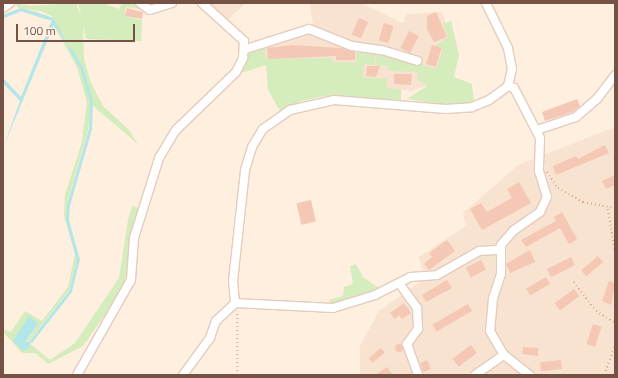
<!DOCTYPE html>
<html>
<head>
<meta charset="utf-8">
<style>
  body { margin:0 }
  #map { position:relative; width:618px; height:378px; overflow:hidden; background:#feefdf; font-family:"Titillium Web",sans-serif }
  div>[style] { position:absolute }
  [style*='--x'] { left:calc(var(--x)*1px); top:calc(var(--y)*1px); width:calc(var(--w)*1px); rotate:calc(var(--a)*1deg) }
  .residential>* { inset:0; background:#f8e2d0 }
  .green>* { inset:0; background:#d5ecbd }
  .water>* { inset:0; background:#b3e6e8 }
  .stream>* { height:2.5px; margin:-1.25px; padding:0 1.25px; transform-origin:1.25px; border-radius:1.25px; background:#b3e6e8 }
  .building>* { inset:0; background:#f5c8b5; transform-origin:0 0 }
  .round { border-radius:50% }
  .path>* { height:1.5px; margin-top:-0.75px; transform-origin:0; background:repeating-linear-gradient(90deg,#d9ab99 0 1px,transparent 0 4px) }
  .roads { filter:drop-shadow(1px 0 #e4ccbe) drop-shadow(-1px 0 #e4ccbe) drop-shadow(0 1px #e4ccbe) drop-shadow(0 -1px #e4ccbe) }
  .street>* { height:8px; margin:-4px; padding:0 4px; transform-origin:4px; border-radius:4px; background:#fff }
  span { translate:-50% -50%; white-space:nowrap; text-align:center; line-height:1.15; -webkit-text-stroke:3.5px #fff3e7; paint-order:stroke }
  .frame { position:absolute; inset:0; border:4px solid #765245; pointer-events:none }
  .scale { position:absolute; left:16px; top:24px; width:119px; height:18px; box-sizing:border-box; border:2px solid #765245; border-top:0; padding-left:5px; font-size:12px; line-height:14px; white-space:nowrap; color:#765245; -webkit-text-stroke:3px #fff3e7; paint-order:stroke }
</style>
</head>
<body>
<div id="map">
  <div class="residential">
    <div style="clip-path:polygon(203px 3px,246px 3px,223px 24px)"></div>
    <div style="clip-path:polygon(310px 3px,360px 3px,403px 23px,407px 14px,442px 12px,456px 54px,445px 78px,412px 91px,356px 84px,262px 60px,258px 42px,313px 25px)"></div>
    <div style="clip-path:polygon(615px 127px,615px 375px,360px 375px,360px 346px,379px 311px,424px 279px,419px 257px,466px 226px,463px 213px,518px 165px)"></div>
  </div>
  <div class="green">
    <div style="clip-path:polygon(15px 3px,30px 6px,76px 3px,83px 22px,84px 59px,91px 83px,103px 106px,129px 130px,138px 144px,93px 106px,82px 67px,71px 51px,85px 79px,91px 106px,88px 130px,67px 204px,67px 221px,75px 244px,77px 259px,69px 290px,30px 340px,25px 343px,38px 324px,15px 337px,17px 344px,23px 348px,29px 343px,50px 360px,75px 343px,119px 278px,128px 220px,132px 206px,139px 208px,123px 289px,83px 346px,48px 364px,35px 353px,22px 353px,3px 332px,3px 329px,11px 332px,25px 311px,42px 321px,68px 287px,75px 254px,64px 216px,65px 195px,82px 142px,87px 102px,77px 67px,55px 28px,51px 31px,55px 25px,68px 47px,53px 17px,41px 11px,18px 8px)"></div>
    <div style="clip-path:polygon(78px 3px,103px 3px,119px 9px,122px 3px,136px 3px,139px 9px,126px 7px,125px 16px,142px 20px,141px 41px,86px 39px)"></div>
    <div style="clip-path:polygon(21px 9px,37px 12px,50px 21px,21px 11px,3px 18px)"></div>
    <div style="clip-path:polygon(451px 21px,459px 55px,454px 77px,472px 84px,474px 103px,441px 104px,407px 99px,427px 86px,418px 80px,417px 72px,389px 71px,388px 66px,375px 65px,378px 51px,436px 69px,443px 48px,435px 46px,448px 37px,443px 24px)"></div>
    <div style="clip-path:polygon(264px 45px,266px 59px,332px 58px,333px 62px,356px 63px,357px 48px,376px 51px,374px 65px,364px 64px,363px 77px,387px 79px,387px 88px,401px 89px,401px 100px,325px 96px,301px 101px,280px 111px,268px 90px,266px 65px,238px 74px,248px 51px)"></div>
    <div style="clip-path:polygon(356px 264px,363px 277px,382px 290px,330px 306px,329px 300px,343px 296px,344px 287px,353px 284px,350px 266px)"></div>
  </div>
  <div class="water">
    <div style="clip-path:polygon(53px 17px,70px 49px,54px 25px,3px 148px,20px 101px,3px 83px,3px 78px,21px 97px)"></div>
    <div style="clip-path:polygon(29px 316px,38px 324px,25px 342px,31px 341px,29px 348px,23px 351px,13px 341px)"></div>
  </div>
  <div class="stream">
    <div style="--x:3;--y:16;--w:19;--a:-21"></div>
    <div style="--x:21;--y:9;--w:31;--a:17"></div>
    <div style="--x:31;--y:341;--w:63;--a:-52"></div>
    <div style="--x:70;--y:291;--w:32;--a:-76"></div>
    <div style="--x:78;--y:260;--w:41;--a:-105.4"></div>
    <div style="--x:67;--y:220;--w:15;--a:-86"></div>
    <div style="--x:68;--y:205;--w:79;--a:-73.9"></div>
    <div style="--x:90;--y:129;--w:27;--a:-88"></div>
    <div style="--x:91;--y:102;--w:35;--a:-106"></div>
    <div style="--x:81;--y:68;--w:22;--a:-120"></div>
  </div>
  <div class="building">
    <div style="clip-path:polygon(127px 8px,143px 12px,142px 19px,125px 16px)"></div>
    <div style="clip-path:polygon(436px 12px,447px 37px,434px 42px,427px 29px,427px 16px)"></div>
    <div style="left:359px;top:18px;width:10px;height:18px;rotate:24deg"></div>
    <div style="left:384px;top:23px;width:10px;height:18px;rotate:17deg"></div>
    <div style="left:409px;top:31px;width:11px;height:19px;rotate:27deg"></div>
    <div style="clip-path:polygon(292px 45px,341px 48px,355px 52px,355px 60px,336px 60px,336px 56px,268px 59px,267px 48px)"></div>
    <div style="left:432px;top:45px;width:10px;height:20px;rotate:17deg"></div>
    <div style="clip-path:polygon(367px 66px,380px 66px,376px 77px,366px 76px)"></div>
    <div style="clip-path:polygon(394px 74px,412px 74px,411px 85px,394px 84px)"></div>
    <div style="clip-path:polygon(577px 99px,580px 106px,573px 112px,545px 121px,542px 112px)"></div>
    <div style="clip-path:polygon(605px 145px,609px 153px,556px 175px,553px 166px,576px 156px,578px 159px)"></div>
    <div style="clip-path:polygon(615px 175px,615px 185px,606px 189px,602px 181px)"></div>
    <div style="clip-path:polygon(519px 182px,531px 203px,482px 230px,470px 209px,481px 203px,487px 212px,512px 198px,507px 189px)"></div>
    <div style="left:311px;top:200px;width:22px;height:15px;rotate:77deg"></div>
    <div style="clip-path:polygon(562px 212px,577px 239px,569px 244px,560px 228px,526px 247px,521px 240px,556px 221px,554px 217px)"></div>
    <div style="clip-path:polygon(447px 240px,455px 251px,429px 270px,424px 264px,432px 257px,429px 253px)"></div>
    <div style="clip-path:polygon(530px 250px,535px 262px,510px 273px,506px 264px)"></div>
    <div style="left:598px;top:256px;width:8px;height:22px;rotate:50deg"></div>
    <div style="left:571px;top:257px;width:9px;height:27px;rotate:63deg"></div>
    <div style="left:481px;top:260px;width:11px;height:17px;rotate:63deg"></div>
    <div style="left:546px;top:277px;width:8px;height:23px;rotate:60deg"></div>
    <div style="clip-path:polygon(447px 280px,452px 288px,426px 302px,422px 295px)"></div>
    <div style="clip-path:polygon(609px 281px,615px 283px,611px 305px,602px 301px)"></div>
    <div style="left:574px;top:289px;width:9px;height:24px;rotate:54deg"></div>
    <div style="clip-path:polygon(404px 303px,411px 313px,402px 319px,399px 315px,395px 319px,390px 313px)"></div>
    <div style="left:468px;top:304px;width:8px;height:41px;rotate:60deg"></div>
    <div style="left:593px;top:324px;width:9px;height:21px;rotate:18deg"></div>
    <div class="round" style="left:395px;top:344px;width:8px;height:8px"></div>
    <div style="left:471px;top:345px;width:10px;height:23px;rotate:53deg"></div>
    <div style="clip-path:polygon(523px 347px,538px 348px,538px 356px,522px 354px)"></div>
    <div style="left:381px;top:348px;width:6px;height:16px;rotate:51deg"></div>
    <div style="clip-path:polygon(427px 360px,431px 369px,423px 372px,420px 363px)"></div>
    <div style="left:561px;top:360px;width:9px;height:21px;rotate:84deg"></div>
    <div style="clip-path:polygon(387px 367px,393px 375px,375px 375px)"></div>
  </div>
  <div class="path">
    <div style="--x:547;--y:172;--w:19;--a:55"></div>
    <div style="--x:558;--y:188;--w:29;--a:29"></div>
    <div style="--x:583;--y:202;--w:33;--a:11"></div>
    <div style="--x:608;--y:209;--w:43;--a:80.5"></div>
    <div style="--x:574;--y:282;--w:36;--a:53"></div>
    <div style="--x:596;--y:311;--w:22;--a:32"></div>
    <div style="--x:237;--y:375;--w:64;--a:-90"></div>
    <div style="--x:604;--y:375;--w:32;--a:-70"></div>
  </div>
  <div class="roads">
    <div class="street">
      <div style="--x:140;--y:3;--w:12;--a:35"></div>
      <div style="--x:150;--y:10;--w:23;--a:-18"></div>
      <div style="--x:3;--y:8;--w:9;--a:-36"></div>
      <div style="--x:246;--y:49;--w:66;--a:-17.6"></div>
      <div style="--x:309;--y:29;--w:46;--a:21.6"></div>
      <div style="--x:352;--y:46;--w:30;--a:8"></div>
      <div style="--x:382;--y:50;--w:37;--a:17"></div>
      <div style="--x:508;--y:86;--w:6;--a:18"></div>
      <div style="--x:514;--y:88;--w:56;--a:62.5"></div>
      <div style="--x:540;--y:138;--w:33;--a:92"></div>
      <div style="--x:539;--y:171;--w:27;--a:73"></div>
      <div style="--x:547;--y:197;--w:17;--a:115"></div>
      <div style="--x:540;--y:212;--w:32;--a:145"></div>
      <div style="--x:514;--y:230;--w:20;--a:131"></div>
      <div style="--x:501;--y:245;--w:29;--a:90"></div>
      <div style="--x:501;--y:274;--w:25;--a:108"></div>
      <div style="--x:493;--y:298;--w:33;--a:95"></div>
      <div style="--x:490;--y:331;--w:28;--a:60"></div>
      <div style="--x:504;--y:355;--w:33;--a:38"></div>
      <div style="--x:537;--y:130;--w:41;--a:-18.4"></div>
      <div style="--x:576;--y:117;--w:28;--a:-41"></div>
      <div style="--x:597;--y:99;--w:30;--a:-53"></div>
      <div style="--x:399;--y:283;--w:31;--a:54"></div>
      <div style="--x:417;--y:308;--w:21;--a:87"></div>
      <div style="--x:418;--y:329;--w:19;--a:126"></div>
      <div style="--x:407;--y:344;--w:33;--a:70"></div>
      <div style="--x:235;--y:303;--w:22;--a:-95"></div>
      <div style="--x:233;--y:281;--w:112;--a:-83.8"></div>
      <div style="--x:245;--y:170;--w:24;--a:-73"></div>
      <div style="--x:252;--y:147;--w:21;--a:-59"></div>
      <div style="--x:263;--y:129;--w:33;--a:-35"></div>
      <div style="--x:290;--y:110;--w:45;--a:-12.8"></div>
      <div style="--x:334;--y:100;--w:112;--a:4.6"></div>
      <div style="--x:446;--y:109;--w:26;--a:-4"></div>
      <div style="--x:472;--y:107;--w:18;--a:-22"></div>
      <div style="--x:489;--y:100;--w:24;--a:-36"></div>
      <div style="--x:508;--y:86;--w:17;--a:-77"></div>
      <div style="--x:512;--y:69;--w:21;--a:-101"></div>
      <div style="--x:508;--y:48;--w:50;--a:-116.1"></div>
      <div style="--x:77;--y:375;--w:109;--a:-60.4"></div>
      <div style="--x:131;--y:280;--w:42;--a:-85.9"></div>
      <div style="--x:134;--y:238;--w:84;--a:-72.6"></div>
      <div style="--x:159;--y:158;--w:33;--a:-59"></div>
      <div style="--x:176;--y:130;--w:83;--a:-44"></div>
      <div style="--x:236;--y:72;--w:16;--a:-63"></div>
      <div style="--x:243;--y:58;--w:17;--a:-87"></div>
      <div style="--x:244;--y:41;--w:57;--a:-137.9"></div>
      <div style="--x:183;--y:375;--w:46;--a:-53.9"></div>
      <div style="--x:210;--y:338;--w:18;--a:-71"></div>
      <div style="--x:216;--y:321;--w:26;--a:-43"></div>
      <div style="--x:235;--y:303;--w:98;--a:2.9"></div>
      <div style="--x:333;--y:308;--w:44;--a:-17.2"></div>
      <div style="--x:375;--y:295;--w:39;--a:-27"></div>
      <div style="--x:410;--y:277;--w:27;--a:-4"></div>
      <div style="--x:437;--y:275;--w:48;--a:-29.7"></div>
      <div style="--x:479;--y:251;--w:22;--a:-3"></div>
      <div style="--x:475;--y:375;--w:35;--a:-35"></div>
    </div>
  </div>
  <div class="frame"></div>
  <div class="scale">100 m</div>
</div>
</body>
</html>
